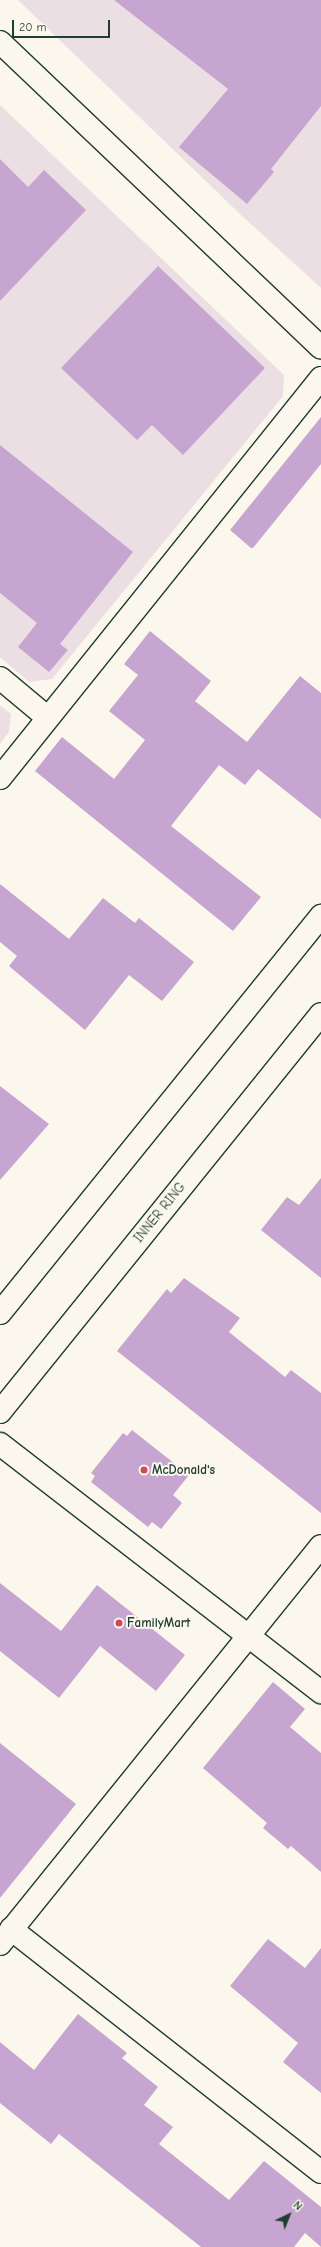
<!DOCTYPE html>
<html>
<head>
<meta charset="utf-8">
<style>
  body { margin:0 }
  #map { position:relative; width:321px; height:2247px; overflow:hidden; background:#fbf7ec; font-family:"Comic Neue",sans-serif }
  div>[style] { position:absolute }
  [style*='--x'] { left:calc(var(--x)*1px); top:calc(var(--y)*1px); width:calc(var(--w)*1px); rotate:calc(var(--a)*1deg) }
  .built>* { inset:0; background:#ebdfe4 }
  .building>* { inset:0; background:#c6a6d1 }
  .roads { filter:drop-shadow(1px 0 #1f3d34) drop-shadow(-1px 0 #1f3d34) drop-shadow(0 1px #1f3d34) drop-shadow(0 -1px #1f3d34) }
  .street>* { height:22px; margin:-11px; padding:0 11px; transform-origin:11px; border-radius:11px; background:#fbf7ec }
  .secondary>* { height:22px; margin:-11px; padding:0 11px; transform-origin:11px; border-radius:11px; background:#fbf7ec }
  .primary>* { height:22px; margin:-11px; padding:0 11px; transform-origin:11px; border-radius:11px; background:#fbf7ec }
  .dots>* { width:11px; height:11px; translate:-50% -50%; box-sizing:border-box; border:2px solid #fbf7ec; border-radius:50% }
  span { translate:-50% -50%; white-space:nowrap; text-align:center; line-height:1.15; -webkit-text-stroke:4px #fbf7ec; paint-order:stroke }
  .street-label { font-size:13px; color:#1f3d34 }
  .poi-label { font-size:13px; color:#1f3d34; font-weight:700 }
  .left { translate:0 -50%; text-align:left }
  .north { position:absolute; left:269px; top:2195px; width:40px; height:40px; -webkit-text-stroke:3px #fbf7ec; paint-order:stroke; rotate:43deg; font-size:11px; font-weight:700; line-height:16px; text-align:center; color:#1f3d34 }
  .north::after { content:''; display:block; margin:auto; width:14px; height:18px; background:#1f3d34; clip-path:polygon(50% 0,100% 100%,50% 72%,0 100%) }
  .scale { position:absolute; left:12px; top:20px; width:98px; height:18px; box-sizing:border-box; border:2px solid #1f3d34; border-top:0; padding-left:5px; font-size:12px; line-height:14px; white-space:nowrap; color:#1f3d34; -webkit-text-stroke:3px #fbf7ec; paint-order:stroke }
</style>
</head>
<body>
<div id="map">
  <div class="built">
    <div style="clip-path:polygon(18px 0,321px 0,321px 288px,241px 215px)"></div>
    <div style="clip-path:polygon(0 105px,284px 375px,283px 396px,52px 679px,29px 682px,0 657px)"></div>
    <div style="clip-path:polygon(0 705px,11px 714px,9px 732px,0 744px)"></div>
  </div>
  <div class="building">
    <div style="clip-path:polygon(114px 0,321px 0,321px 106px,271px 169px,274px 172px,247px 204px,179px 147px,228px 89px)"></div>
    <div style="clip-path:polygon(0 159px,28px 187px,44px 170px,86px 210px,0 301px)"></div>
    <div style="clip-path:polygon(158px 266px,265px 368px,183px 455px,152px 425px,137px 440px,61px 368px)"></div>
    <div style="clip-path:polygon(321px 417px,321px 464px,253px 548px,251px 548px,230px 530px)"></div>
    <div style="clip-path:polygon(0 445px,133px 552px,60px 644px,68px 650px,49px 672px,18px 647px,37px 623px,0 593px)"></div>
    <div style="clip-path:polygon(150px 631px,211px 681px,195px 701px,247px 742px,300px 676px,321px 693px,321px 819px,258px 769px,245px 785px,219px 765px,171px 826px,261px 897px,233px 931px,35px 771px,62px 737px,114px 779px,145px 740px,109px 711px,138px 675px,124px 664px)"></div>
    <div style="clip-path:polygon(0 884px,69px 939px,103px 898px,135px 923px,139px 918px,194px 962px,162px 1001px,129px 975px,85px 1030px,9px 966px,17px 956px,0 942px)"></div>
    <div style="clip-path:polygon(0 1086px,49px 1124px,0 1180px)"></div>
    <div style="clip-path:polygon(321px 1178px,321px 1278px,261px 1230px,287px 1197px,299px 1205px)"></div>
    <div style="clip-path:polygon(184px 1278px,240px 1318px,229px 1332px,285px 1377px,291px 1370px,321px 1393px,321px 1513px,117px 1351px,167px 1289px,171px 1293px)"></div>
    <div style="clip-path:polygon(132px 1430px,189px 1475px,173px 1495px,182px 1503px,161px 1529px,152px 1522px,148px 1527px,91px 1482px,95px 1476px,91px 1473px,123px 1433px,127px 1436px)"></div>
    <div style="clip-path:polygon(0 1583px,61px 1631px,97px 1585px,185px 1655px,156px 1691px,100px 1646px,59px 1698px,0 1651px)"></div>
    <div style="clip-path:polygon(273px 1682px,305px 1709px,290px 1727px,321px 1753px,321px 1872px,291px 1846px,288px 1849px,263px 1828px,267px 1823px,203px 1768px)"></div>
    <div style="clip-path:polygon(0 1743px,76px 1804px,0 1898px)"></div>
    <div style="clip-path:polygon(268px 1939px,305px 1968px,321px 1948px,321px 2093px,283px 2062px,298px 2043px,230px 1986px)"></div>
    <div style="clip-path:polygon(78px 2014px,127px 2053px,122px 2058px,158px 2087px,144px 2105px,173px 2127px,159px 2144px,229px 2200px,264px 2161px,321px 2207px,321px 2247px,305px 2233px,294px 2247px,201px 2247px,59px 2134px,51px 2144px,0 2103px,0 2042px,34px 2070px)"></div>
  </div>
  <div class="roads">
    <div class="street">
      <div style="--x:0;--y:678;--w:62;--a:39.8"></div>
      <div style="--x:0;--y:778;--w:513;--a:-51.25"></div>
      <div style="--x:0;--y:1444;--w:406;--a:37.7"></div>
      <div style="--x:11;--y:1929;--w:394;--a:38.1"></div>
      <div style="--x:0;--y:1944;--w:511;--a:-51.11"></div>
    </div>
    <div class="secondary">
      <div style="--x:0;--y:42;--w:443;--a:43.6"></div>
    </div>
    <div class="primary">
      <div style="--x:0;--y:1313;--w:511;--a:-51.04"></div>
      <div style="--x:0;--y:1412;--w:511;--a:-51.11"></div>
    </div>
  </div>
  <div class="dots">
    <div style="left:144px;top:1470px;background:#d1495b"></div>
    <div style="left:119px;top:1623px;background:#d1495b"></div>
  </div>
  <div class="street-label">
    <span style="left:160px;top:1213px;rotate:-51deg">INNER RING</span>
  </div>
  <div class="poi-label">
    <span class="left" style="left:152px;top:1470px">McDonald's</span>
    <span class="left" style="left:127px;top:1623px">FamilyMart</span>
  </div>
  <div class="north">N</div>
  <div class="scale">20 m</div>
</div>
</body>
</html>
